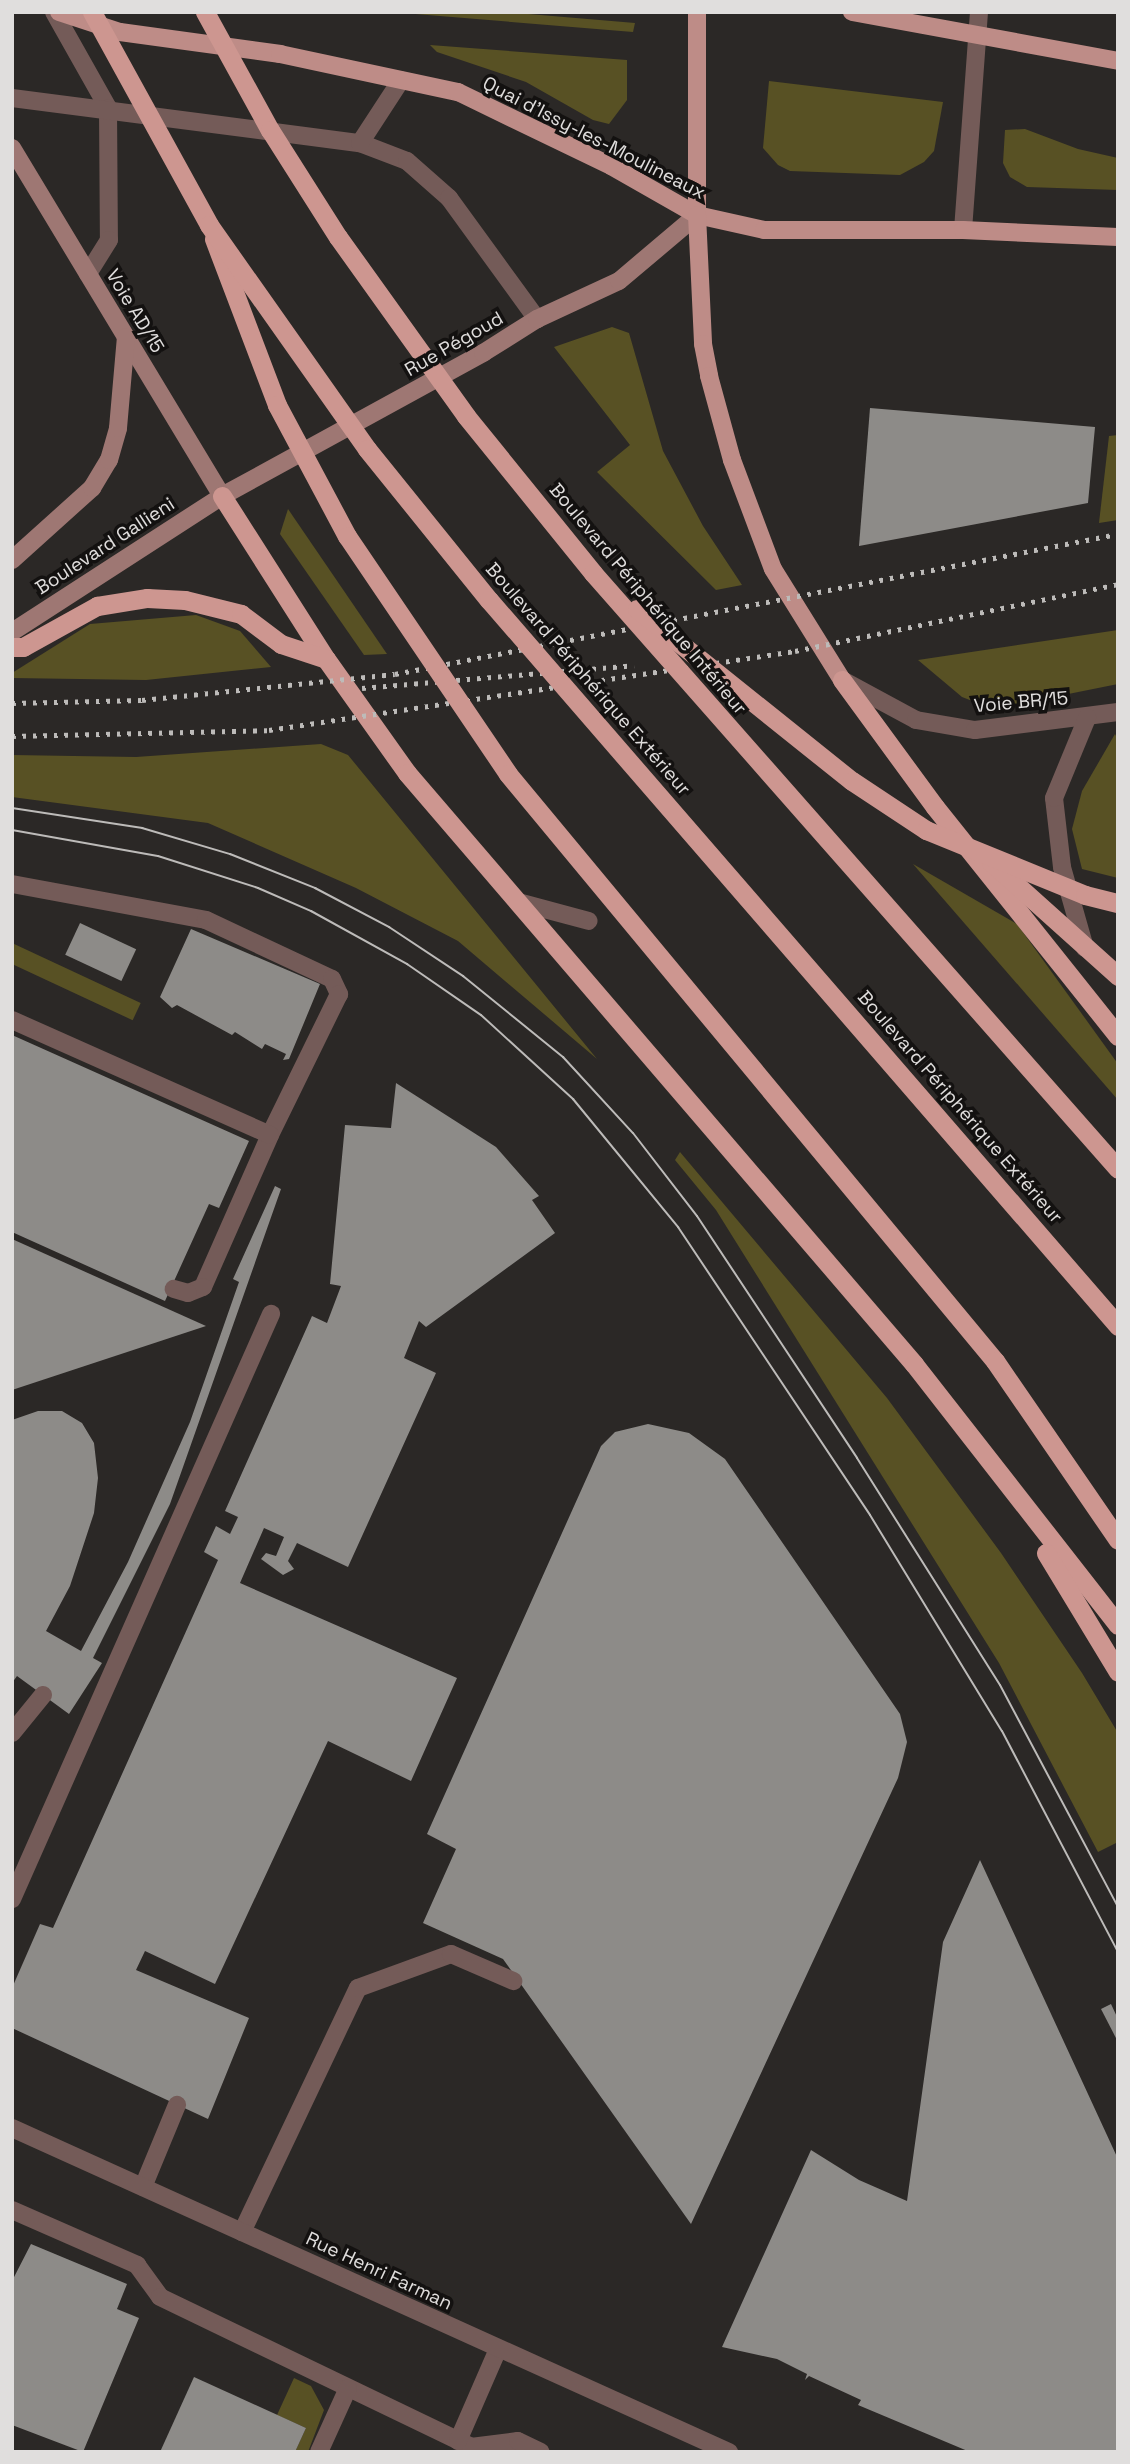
<!DOCTYPE html>
<html>
<head>
<meta charset="utf-8">
<style>
  body { margin:0 }
  #map { position:relative; width:1130px; height:2464px; overflow:hidden; background:#2b2826; font-family:"Space Grotesk",sans-serif }
  div>[style] { position:absolute }
  [style*='--x'] { left:calc(var(--x)*1px); top:calc(var(--y)*1px); width:calc(var(--w)*1px); rotate:calc(var(--a)*1deg) }
  .green>* { inset:0; background:#585124; transform-origin:0 0 }
  .building>* { inset:0; background:#8d8b88; transform-origin:0 0 }
  .service>* { height:18px; margin:-9px; padding:0 9px; transform-origin:9px; border-radius:9px; background:#745b58 }
  .minor>* { height:18px; margin:-9px; padding:0 9px; transform-origin:9px; border-radius:9px; background:#745b58 }
  .secondary>* { height:18px; margin:-9px; padding:0 9px; transform-origin:9px; border-radius:9px; background:#9e7773 }
  .primary>* { height:18px; margin:-9px; padding:0 9px; transform-origin:9px; border-radius:9px; background:#be8c87 }
  .trunk>* { height:19px; margin:-9.5px; padding:0 9.5px; transform-origin:9.5px; border-radius:9.5px; background:#cd9690 }
  .tram>* { height:2px; margin:-1px; padding:0 1px; transform-origin:1px; border-radius:1px; background:#bdbbb9 }
  .rail>* { height:5px; margin-top:-2.5px; transform-origin:0; background:repeating-linear-gradient(90deg,#bdbbb9 0 3.5px,transparent 0 10.5px) }
  .trunk-bridge>* { height:19px; margin:-9.5px; padding:0 9.5px; transform-origin:9.5px; border-radius:9.5px; background:#cd9690 }
  span { translate:-50% -50%; white-space:nowrap; text-align:center; line-height:1.15; -webkit-text-stroke:7px #131110; paint-order:stroke }
  .street-label { font-size:19px; color:#e0dedd }
  .frame { position:absolute; inset:0; border:14px solid #e0dedd; pointer-events:none }
</style>
</head>
<body>
<div id="map">
  <div class="green">
    <div style="clip-path:polygon(391px 12px,505px 12px,635px 23px,633px 32px)"></div>
    <div style="clip-path:polygon(430px 45px,627px 60px,627px 100px,609px 124px,593px 120px,526px 82px,437px 52px)"></div>
    <div style="clip-path:polygon(769px 81px,943px 102px,934px 151px,924px 162px,900px 175px,790px 171px,778px 165px,763px 148px)"></div>
    <div style="clip-path:polygon(1025px 129px,1078px 149px,1118px 158px,1118px 190px,1027px 187px,1010px 177px,1003px 163px,1005px 130px)"></div>
    <div style="clip-path:polygon(612px 327px,629px 333px,663px 451px,703px 526px,742px 585px,716px 590px,597px 472px,630px 445px,554px 347px)"></div>
    <div style="clip-path:polygon(1118px 435px,1118px 520px,1099px 523px,1109px 436px)"></div>
    <div style="clip-path:polygon(288px 509px,387px 654px,364px 655px,280px 534px)"></div>
    <div style="clip-path:polygon(196px 615px,240px 631px,271px 667px,146px 680px,12px 678px,12px 673px,90px 624px)"></div>
    <div style="clip-path:polygon(1118px 630px,1118px 684px,993px 709px,962px 697px,918px 660px)"></div>
    <div style="clip-path:polygon(1115px 734px,1118px 740px,1118px 878px,1082px 869px,1072px 829px,1082px 791px)"></div>
    <div style="clip-path:polygon(321px 744px,348px 755px,597px 1059px,458px 941px,356px 888px,208px 823px,12px 797px,12px 755px,136px 757px)"></div>
    <div style="clip-path:polygon(913px 864px,1017px 924px,1118px 1064px,1118px 1100px)"></div>
    <div style="left:12px;top:943px;width:142px;height:19px;rotate:25deg"></div>
    <div style="clip-path:polygon(680px 1152px,887px 1398px,1001px 1553px,1082px 1673px,1118px 1733px,1118px 1842px,1098px 1852px,999px 1663px,716px 1210px,675px 1160px)"></div>
    <div style="clip-path:polygon(294px 2378px,311px 2386px,324px 2410px,308px 2452px,295px 2452px,306px 2428px,277px 2415px)"></div>
  </div>
  <div class="building">
    <div style="clip-path:polygon(870px 408px,1095px 427px,1088px 503px,859px 546px)"></div>
    <div style="left:80px;top:923px;width:62px;height:35px;rotate:25deg"></div>
    <div style="clip-path:polygon(191px 929px,320px 984px,289px 1059px,283px 1060px,286px 1054px,265px 1044px,262px 1049px,235px 1032px,232px 1035px,177px 1005px,172px 1008px,160px 997px)"></div>
    <div style="clip-path:polygon(12px 1035px,249px 1141px,219px 1208px,209px 1204px,165px 1301px,12px 1232px)"></div>
    <div style="clip-path:polygon(396px 1083px,496px 1147px,539px 1196px,532px 1200px,555px 1233px,426px 1327px,419px 1321px,404px 1358px,436px 1373px,348px 1567px,297px 1543px,288px 1561px,294px 1569px,283px 1575px,261px 1559px,266px 1553px,276px 1556px,284px 1537px,264px 1528px,240px 1583px,457px 1678px,411px 1781px,328px 1741px,215px 1984px,145px 1951px,136px 1970px,249px 2018px,208px 2119px,12px 2028px,12px 1988px,40px 1924px,53px 1928px,218px 1560px,204px 1552px,216px 1526px,230px 1534px,238px 1517px,225px 1511px,312px 1316px,327px 1323px,341px 1286px,330px 1284px,345px 1125px,391px 1128px)"></div>
    <div style="clip-path:polygon(275px 1186px,281px 1189px,170px 1504px,93px 1658px,102px 1663px,69px 1714px,17px 1676px,12px 1683px,12px 1420px,38px 1411px,62px 1411px,82px 1423px,94px 1443px,98px 1478px,94px 1513px,70px 1586px,46px 1631px,81px 1651px,128px 1562px,190px 1422px,239px 1282px,233px 1279px)"></div>
    <div style="clip-path:polygon(12px 1239px,206px 1326px,12px 1390px)"></div>
    <div style="clip-path:polygon(648px 1424px,689px 1433px,725px 1459px,900px 1714px,907px 1742px,898px 1778px,691px 2224px,503px 1959px,423px 1923px,456px 1849px,427px 1834px,601px 1446px,615px 1432px)"></div>
    <div style="clip-path:polygon(980px 1860px,1118px 2159px,1118px 2452px,970px 2452px,858px 2405px,861px 2400px,809px 2376px,805px 2380px,807px 2374px,777px 2359px,722px 2347px,811px 2150px,859px 2180px,907px 2201px,943px 1942px)"></div>
    <div style="clip-path:polygon(1111px 2004px,1118px 2019px,1118px 2042px,1101px 2009px)"></div>
    <div style="clip-path:polygon(31px 2244px,127px 2284px,117px 2309px,139px 2318px,83px 2452px,12px 2425px,12px 2281px)"></div>
    <div style="clip-path:polygon(194px 2377px,306px 2428px,295px 2452px,160px 2452px)"></div>
  </div>
  <div class="service">
    <div style="--x:54;--y:12;--w:110;--a:60.6"></div>
    <div style="--x:108;--y:108;--w:132;--a:89.6"></div>
    <div style="--x:109;--y:240;--w:40;--a:122"></div>
    <div style="--x:12;--y:98;--w:351;--a:7.4"></div>
    <div style="--x:360;--y:143;--w:50;--a:21"></div>
    <div style="--x:407;--y:161;--w:56;--a:41.4"></div>
    <div style="--x:449;--y:198;--w:150;--a:54"></div>
    <div style="--x:360;--y:143;--w:75;--a:-56.9"></div>
    <div style="--x:963;--y:230;--w:219;--a:-85.8"></div>
    <div style="--x:842;--y:680;--w:84;--a:28.4"></div>
    <div style="--x:916;--y:720;--w:60;--a:9.6"></div>
    <div style="--x:975;--y:730;--w:144;--a:-7.2"></div>
    <div style="--x:12;--y:884;--w:197;--a:10.5"></div>
    <div style="--x:206;--y:920;--w:139;--a:25.1"></div>
    <div style="--x:332;--y:979;--w:17;--a:65"></div>
    <div style="--x:339;--y:994;--w:157;--a:116.1"></div>
    <div style="--x:270;--y:1135;--w:166;--a:113.8"></div>
    <div style="--x:203;--y:1287;--w:16;--a:158"></div>
    <div style="--x:188;--y:1293;--w:15;--a:-164"></div>
    <div style="--x:518;--y:902;--w:73;--a:15"></div>
    <div style="--x:1085;--y:948;--w:84;--a:-105.9"></div>
    <div style="--x:1062;--y:867;--w:69;--a:-96.6"></div>
    <div style="--x:1054;--y:798;--w:87;--a:-67.6"></div>
    <div style="--x:12;--y:1020;--w:282;--a:24"></div>
    <div style="--x:12;--y:1733;--w:49;--a:-50.8"></div>
    <div style="--x:12;--y:1899;--w:640;--a:-66.12"></div>
    <div style="--x:143;--y:2187;--w:89;--a:-67.5"></div>
    <div style="--x:12;--y:2210;--w:137;--a:23.7"></div>
    <div style="--x:137;--y:2265;--w:39;--a:54"></div>
    <div style="--x:160;--y:2297;--w:345;--a:25.7"></div>
    <div style="--x:471;--y:2447;--w:47;--a:-7.3"></div>
    <div style="--x:518;--y:2441;--w:25;--a:26"></div>
    <div style="--x:242;--y:2232;--w:270;--a:-64.6"></div>
    <div style="--x:358;--y:1988;--w:99;--a:-20.1"></div>
    <div style="--x:451;--y:1954;--w:68;--a:23.5"></div>
    <div style="--x:458;--y:2441;--w:100;--a:-66.5"></div>
    <div style="--x:319;--y:2452;--w:70;--a:-65.6"></div>
  </div>
  <div class="minor">
    <div style="--x:12;--y:2128;--w:787;--a:24.32"></div>
  </div>
  <div class="secondary">
    <div style="--x:12;--y:148;--w:406;--a:58.9"></div>
    <div style="--x:12;--y:560;--w:108;--a:-42"></div>
    <div style="--x:92;--y:488;--w:33;--a:-59"></div>
    <div style="--x:109;--y:460;--w:33;--a:-74"></div>
    <div style="--x:118;--y:428;--w:91;--a:-85"></div>
    <div style="--x:12;--y:632;--w:250;--a:-32.9"></div>
    <div style="--x:222;--y:496;--w:298;--a:-28.7"></div>
    <div style="--x:483;--y:353;--w:64;--a:-32.2"></div>
    <div style="--x:537;--y:319;--w:90;--a:-24.9"></div>
    <div style="--x:619;--y:281;--w:102;--a:-40.2"></div>
  </div>
  <div class="primary">
    <div style="--x:59;--y:12;--w:64;--a:18.2"></div>
    <div style="--x:120;--y:32;--w:162;--a:7.8"></div>
    <div style="--x:280;--y:54;--w:182;--a:12.1"></div>
    <div style="--x:458;--y:92;--w:170;--a:25.8"></div>
    <div style="--x:611;--y:166;--w:99;--a:29.7"></div>
    <div style="--x:697;--y:215;--w:69;--a:12.6"></div>
    <div style="--x:764;--y:230;--w:199;--a:0"></div>
    <div style="--x:963;--y:230;--w:155;--a:2.6"></div>
    <div style="--x:697;--y:12;--w:203;--a:90"></div>
    <div style="--x:697;--y:215;--w:129;--a:87.3"></div>
    <div style="--x:703;--y:344;--w:33;--a:79"></div>
    <div style="--x:709;--y:376;--w:87;--a:74.7"></div>
    <div style="--x:732;--y:460;--w:116;--a:69.4"></div>
    <div style="--x:773;--y:569;--w:131;--a:58.1"></div>
    <div style="--x:852;--y:12;--w:270;--a:10.4"></div>
  </div>
  <div class="trunk">
    <div style="--x:214;--y:239;--w:178;--a:69.2"></div>
    <div style="--x:222;--y:496;--w:193;--a:57.5"></div>
    <div style="--x:326;--y:659;--w:140;--a:54.6"></div>
    <div style="--x:407;--y:773;--w:779;--a:49.37"></div>
    <div style="--x:914;--y:1364;--w:331;--a:52"></div>
    <div style="--x:12;--y:647;--w:11;--a:0"></div>
    <div style="--x:23;--y:647;--w:85;--a:-29"></div>
    <div style="--x:97;--y:606;--w:51;--a:-9.1"></div>
    <div style="--x:147;--y:598;--w:38;--a:3"></div>
    <div style="--x:185;--y:600;--w:58;--a:14"></div>
    <div style="--x:241;--y:614;--w:50;--a:36.9"></div>
    <div style="--x:281;--y:644;--w:47;--a:18.4"></div>
    <div style="--x:842;--y:680;--w:157;--a:53.8"></div>
    <div style="--x:935;--y:807;--w:293;--a:51.4"></div>
    <div style="--x:991;--y:862;--w:171;--a:41.9"></div>
    <div style="--x:1046;--y:1553;--w:139;--a:58.8"></div>
  </div>
  <div class="tram">
    <div style="--x:12;--y:808;--w:132;--a:8.7"></div>
    <div style="--x:142;--y:828;--w:92;--a:16.5"></div>
    <div style="--x:230;--y:854;--w:92;--a:21.8"></div>
    <div style="--x:315;--y:888;--w:84;--a:27.8"></div>
    <div style="--x:389;--y:927;--w:89;--a:33.5"></div>
    <div style="--x:463;--y:976;--w:129;--a:39"></div>
    <div style="--x:563;--y:1057;--w:103;--a:47.4"></div>
    <div style="--x:633;--y:1133;--w:105;--a:52.4"></div>
    <div style="--x:697;--y:1216;--w:290;--a:56.5"></div>
    <div style="--x:857;--y:1458;--w:268;--a:57.8"></div>
    <div style="--x:1000;--y:1685;--w:251;--a:62"></div>
    <div style="--x:12;--y:830;--w:148;--a:10.1"></div>
    <div style="--x:158;--y:856;--w:105;--a:17.7"></div>
    <div style="--x:258;--y:888;--w:58;--a:23.5"></div>
    <div style="--x:311;--y:911;--w:110;--a:28.9"></div>
    <div style="--x:407;--y:964;--w:90;--a:34.6"></div>
    <div style="--x:481;--y:1015;--w:125;--a:42.4"></div>
    <div style="--x:573;--y:1099;--w:166;--a:50.6"></div>
    <div style="--x:678;--y:1227;--w:346;--a:56.3"></div>
    <div style="--x:870;--y:1515;--w:253;--a:58.6"></div>
    <div style="--x:1002;--y:1731;--w:250;--a:62.3"></div>
  </div>
  <div class="rail">
    <div style="--x:362;--y:688;--w:273;--a:-4.8"></div>
    <div style="--x:12;--y:703;--w:130;--a:-1.3"></div>
    <div style="--x:142;--y:700;--w:254;--a:-5.9"></div>
    <div style="--x:395;--y:674;--w:736;--a:-10.96"></div>
    <div style="--x:12;--y:736;--w:257;--a:-1.3"></div>
    <div style="--x:269;--y:730;--w:532;--a:-8.54"></div>
    <div style="--x:795;--y:651;--w:330;--a:-11.7"></div>
  </div>
  <div class="trunk-bridge">
    <div style="--x:92;--y:12;--w:243;--a:61.2"></div>
    <div style="--x:209;--y:225;--w:274;--a:54.8"></div>
    <div style="--x:367;--y:449;--w:194;--a:51.1"></div>
    <div style="--x:489;--y:600;--w:961;--a:49.09"></div>
    <div style="--x:205;--y:12;--w:135;--a:61.2"></div>
    <div style="--x:270;--y:130;--w:127;--a:57.6"></div>
    <div style="--x:338;--y:237;--w:220;--a:54.4"></div>
    <div style="--x:466;--y:416;--w:202;--a:51"></div>
    <div style="--x:593;--y:573;--w:794;--a:48.62"></div>
    <div style="--x:277;--y:405;--w:149;--a:61.9"></div>
    <div style="--x:347;--y:536;--w:287;--a:55.9"></div>
    <div style="--x:508;--y:774;--w:763;--a:50.32"></div>
    <div style="--x:995;--y:1361;--w:217;--a:55.5"></div>
    <div style="--x:637;--y:609;--w:275;--a:38.7"></div>
    <div style="--x:852;--y:781;--w:89;--a:33.5"></div>
    <div style="--x:926;--y:830;--w:172;--a:22.2"></div>
    <div style="--x:1085;--y:895;--w:34;--a:14"></div>
  </div>
  <div class="street-label">
    <span style="left:594px;top:138px;rotate:27deg">Quai d'Issy-les-Moulineaux</span>
    <span style="left:135px;top:311px;rotate:59deg">Voie AD/15</span>
    <span style="left:454px;top:344px;rotate:-30deg">Rue Pégoud</span>
    <span style="left:105px;top:546px;rotate:-33deg">Boulevard Gallieni</span>
    <span style="left:648px;top:599px;rotate:50deg">Boulevard Périphérique Intérieur</span>
    <span style="left:588px;top:679px;rotate:49deg">Boulevard Périphérique Extérieur</span>
    <span style="left:1021px;top:702px;rotate:-5deg">Voie BR/15</span>
    <span style="left:960px;top:1107px;rotate:49deg">Boulevard Périphérique Extérieur</span>
    <span style="left:379px;top:2271px;rotate:25deg">Rue Henri Farman</span>
  </div>
  <div class="frame"></div>
</div>
</body>
</html>
